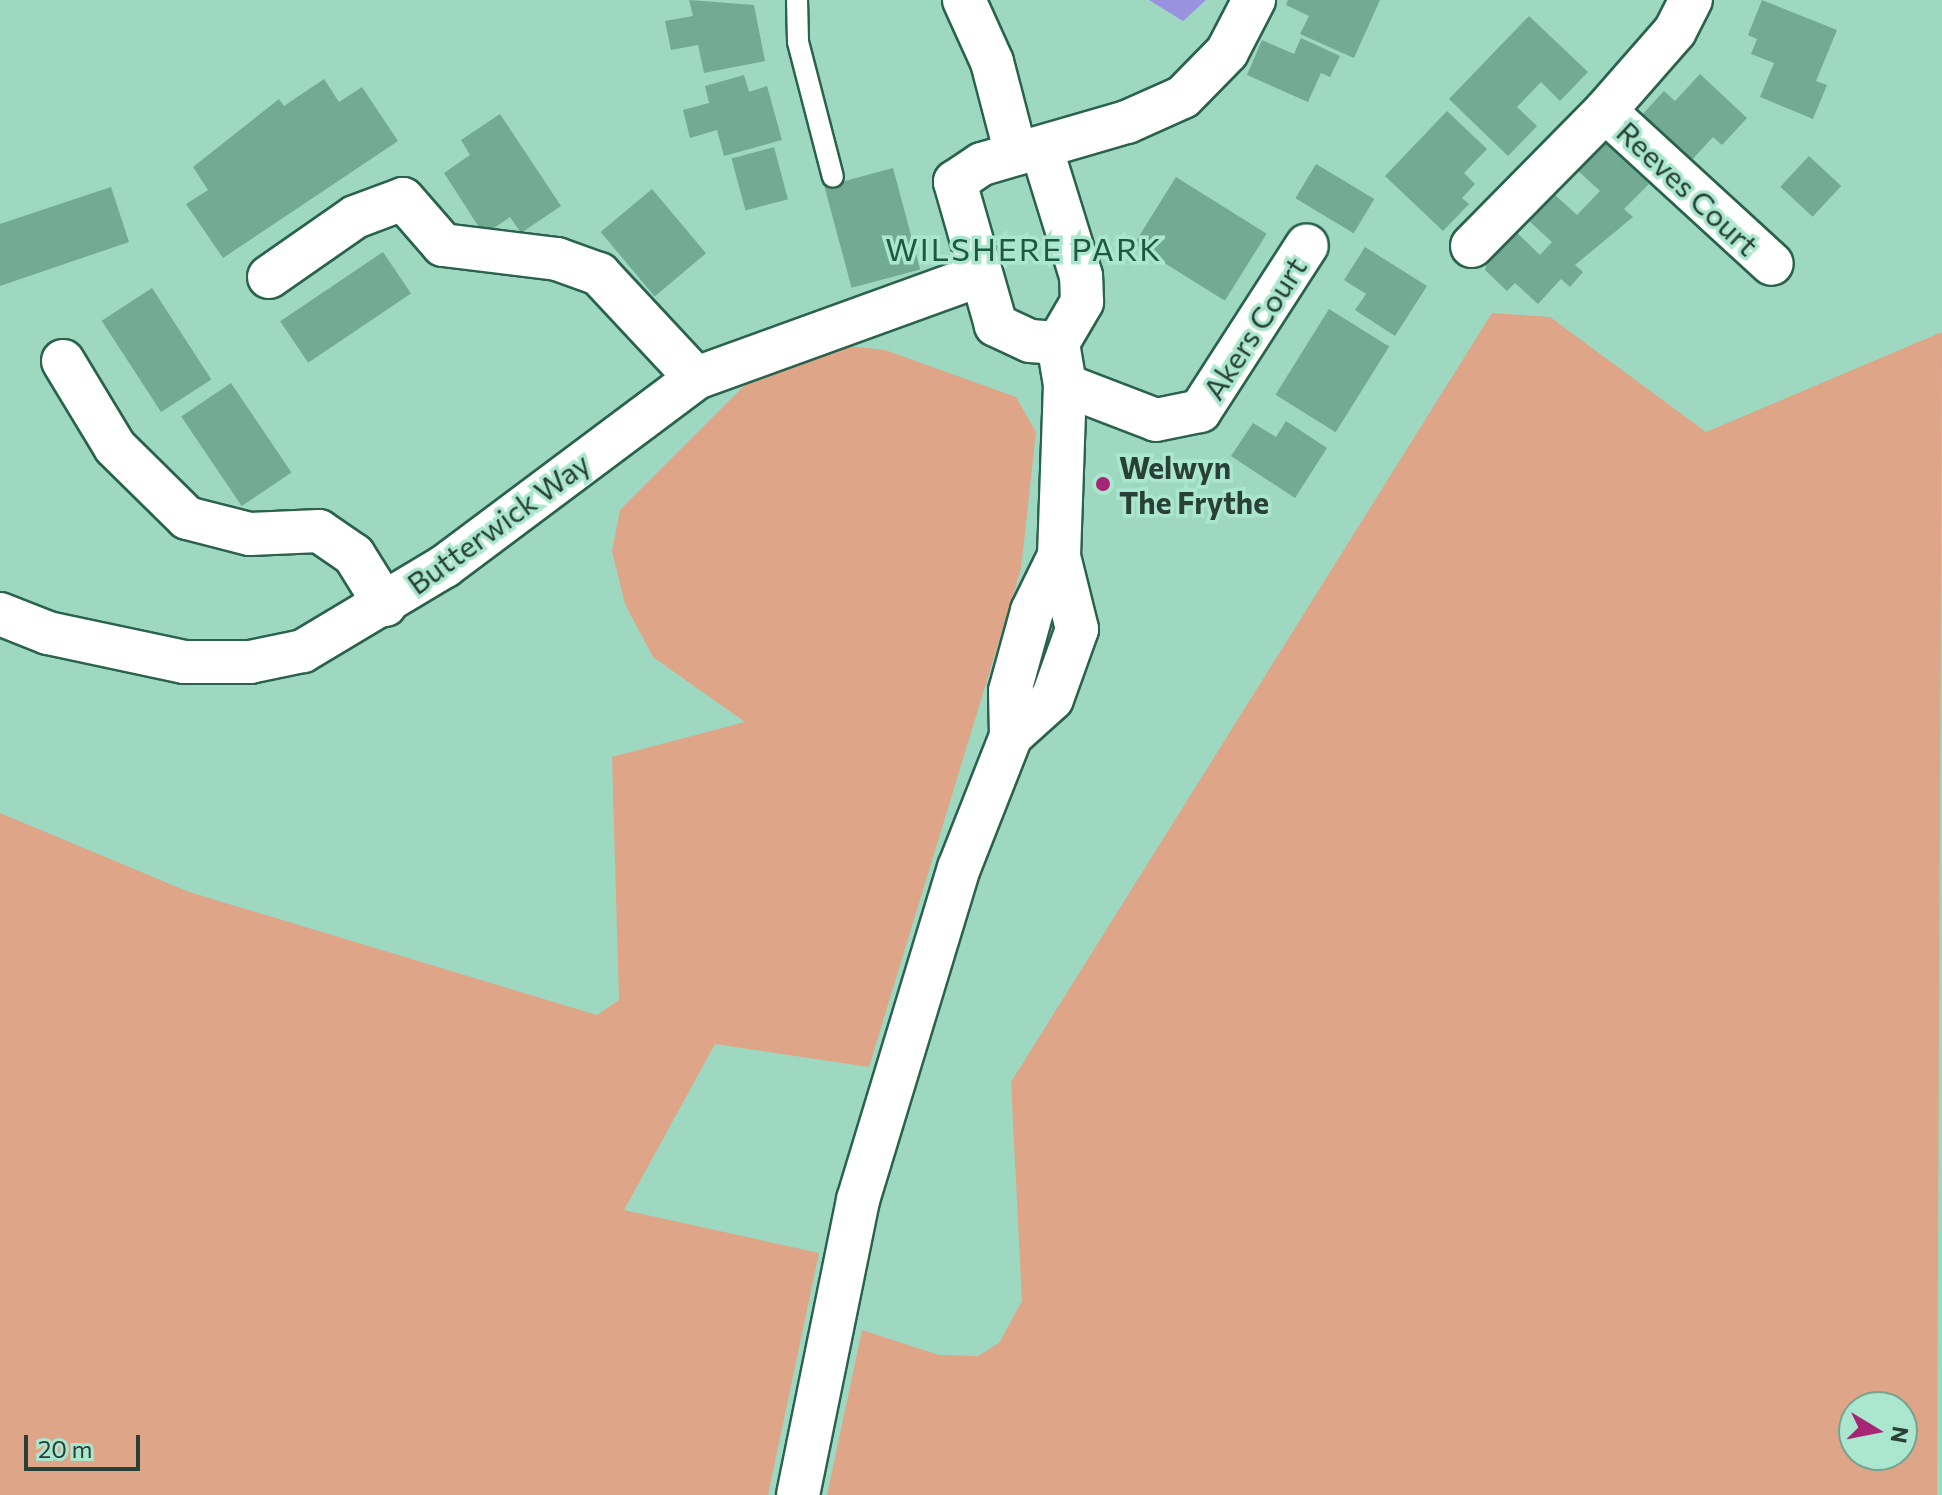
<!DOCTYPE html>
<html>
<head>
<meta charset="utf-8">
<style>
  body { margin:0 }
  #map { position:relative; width:1942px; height:1495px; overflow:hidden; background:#9fd8c1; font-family:Commissioner,sans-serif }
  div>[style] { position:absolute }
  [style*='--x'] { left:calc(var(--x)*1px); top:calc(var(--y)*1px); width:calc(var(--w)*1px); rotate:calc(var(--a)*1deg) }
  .green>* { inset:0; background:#dea588 }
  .water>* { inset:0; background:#9992df }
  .building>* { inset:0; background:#72aa94; transform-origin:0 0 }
  .roads { filter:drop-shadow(2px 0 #2a624e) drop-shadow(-2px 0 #2a624e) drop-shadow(0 2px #2a624e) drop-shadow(0 -2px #2a624e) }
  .service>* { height:20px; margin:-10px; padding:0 10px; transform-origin:10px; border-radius:10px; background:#fff }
  .minor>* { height:42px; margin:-21px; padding:0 21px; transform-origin:21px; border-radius:21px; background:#fff }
  .dots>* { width:22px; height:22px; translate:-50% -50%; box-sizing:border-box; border:4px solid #abe6ce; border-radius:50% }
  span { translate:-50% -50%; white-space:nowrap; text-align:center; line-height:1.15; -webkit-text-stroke:7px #abe6ce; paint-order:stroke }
  .street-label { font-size:30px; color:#284037 }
  .poi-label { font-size:30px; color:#284037; font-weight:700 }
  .left { translate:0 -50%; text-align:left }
  .neighbourhood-label { font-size:32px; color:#1e5744; letter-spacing:2px }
  .north { position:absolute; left:1838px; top:1391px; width:80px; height:80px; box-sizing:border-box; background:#abe6ce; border:2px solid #77a492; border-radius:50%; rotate:100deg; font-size:22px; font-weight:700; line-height:32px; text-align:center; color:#284037 }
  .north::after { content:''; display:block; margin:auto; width:28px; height:36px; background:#a62675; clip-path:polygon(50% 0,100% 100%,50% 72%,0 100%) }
  .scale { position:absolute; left:24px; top:1435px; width:116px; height:36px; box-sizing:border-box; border:4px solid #284037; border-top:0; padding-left:10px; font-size:24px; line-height:28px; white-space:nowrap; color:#284037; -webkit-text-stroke:6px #abe6ce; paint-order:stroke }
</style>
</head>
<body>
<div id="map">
  <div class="green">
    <div style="clip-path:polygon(evenodd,1492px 313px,1550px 317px,1706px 432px,1942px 332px,1937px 1495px,827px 1495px,862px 1330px,939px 1355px,978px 1356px,999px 1343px,1022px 1301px,1011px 1082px,1492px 313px,1854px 1407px,1902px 1407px,1902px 1455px,1854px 1455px,1854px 1407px)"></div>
    <div style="clip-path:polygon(846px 346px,885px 350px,1016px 397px,1036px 432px,1021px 569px,869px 1067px,715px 1044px,624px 1210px,819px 1253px,768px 1495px,0 1495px,0 813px,189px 892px,597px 1015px,619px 1000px,612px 757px,745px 722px,653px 657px,625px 604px,612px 551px,620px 510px,751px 379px)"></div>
  </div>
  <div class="water">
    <div style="clip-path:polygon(1149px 0,1206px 0,1183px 21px)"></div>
  </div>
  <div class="building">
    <div style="clip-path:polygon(689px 0,754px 5px,765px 61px,704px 73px,698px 45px,671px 50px,665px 21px,693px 16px)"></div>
    <div style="clip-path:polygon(1288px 0,1380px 0,1354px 58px,1300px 34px,1309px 16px,1286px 5px)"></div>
    <div style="clip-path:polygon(1762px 0,1837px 30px,1816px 81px,1827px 85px,1813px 119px,1760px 97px,1774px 63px,1751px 54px,1757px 39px,1748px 35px)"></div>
    <div style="clip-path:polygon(1529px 16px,1588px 72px,1560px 101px,1541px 82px,1517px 107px,1537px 126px,1508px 156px,1449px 99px)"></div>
    <div style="clip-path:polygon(1301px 38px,1340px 56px,1330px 77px,1321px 73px,1308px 102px,1247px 75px,1262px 40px,1294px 54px)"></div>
    <div style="clip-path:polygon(1700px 74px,1747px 118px,1722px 145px,1713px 137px,1689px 163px,1640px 117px,1664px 91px,1675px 101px)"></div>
    <div style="clip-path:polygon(744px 75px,749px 92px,767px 86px,782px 140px,724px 156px,717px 130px,690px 138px,683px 110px,709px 103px,705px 86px)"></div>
    <div style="clip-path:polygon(324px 79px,339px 102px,362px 87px,398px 141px,223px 258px,186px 204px,208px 190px,193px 167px,279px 99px,284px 106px)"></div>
    <div style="clip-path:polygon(1447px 111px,1487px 149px,1464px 173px,1475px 184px,1462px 198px,1469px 204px,1443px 231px,1385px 176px)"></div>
    <div style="clip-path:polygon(500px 114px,561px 206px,521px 233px,510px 217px,484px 235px,444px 173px,470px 155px,461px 140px)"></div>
    <div style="clip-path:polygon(1602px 140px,1649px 184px,1624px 209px,1633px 217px,1575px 265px,1583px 272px,1570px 287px,1561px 279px,1538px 304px,1515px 283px,1507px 291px,1485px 270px,1489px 257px,1514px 230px,1540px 255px,1552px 242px,1528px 220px,1553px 193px,1577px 215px,1600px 191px,1575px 168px)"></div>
    <div style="left:774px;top:147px;width:54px;height:44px;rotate:75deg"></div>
    <div style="left:1809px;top:156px;width:44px;height:42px;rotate:43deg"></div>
    <div style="left:1316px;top:164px;width:68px;height:40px;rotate:31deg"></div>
    <div style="left:893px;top:168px;width:105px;height:71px;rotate:75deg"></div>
    <div style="left:1176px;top:177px;width:107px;height:79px;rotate:32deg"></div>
    <div style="clip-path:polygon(111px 187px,129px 242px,0 286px,0 224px)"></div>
    <div style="left:652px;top:189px;width:84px;height:67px;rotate:50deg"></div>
    <div style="clip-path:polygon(1365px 247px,1427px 286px,1395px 336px,1355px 310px,1366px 294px,1344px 280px)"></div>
    <div style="left:383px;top:252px;width:50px;height:124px;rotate:56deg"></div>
    <div style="left:152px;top:288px;width:109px;height:60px;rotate:57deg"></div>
    <div style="left:1329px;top:309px;width:71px;height:101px;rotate:32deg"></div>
    <div style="left:231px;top:383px;width:108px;height:60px;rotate:56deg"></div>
    <div style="clip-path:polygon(1286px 421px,1327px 448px,1295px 498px,1231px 456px,1253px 423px,1276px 437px)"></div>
  </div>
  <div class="roads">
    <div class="service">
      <div style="--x:797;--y:0;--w:42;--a:88.6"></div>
      <div style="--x:798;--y:42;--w:139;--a:75.5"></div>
    </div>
    <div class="minor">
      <div style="--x:964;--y:0;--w:68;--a:65.7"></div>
      <div style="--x:992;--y:62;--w:95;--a:75.4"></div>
      <div style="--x:1605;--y:111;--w:226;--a:42.5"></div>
      <div style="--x:1472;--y:246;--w:190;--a:-45.4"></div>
      <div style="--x:1605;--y:111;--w:106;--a:-48.8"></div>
      <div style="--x:1675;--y:31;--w:35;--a:-63"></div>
      <div style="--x:269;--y:277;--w:105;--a:-34.9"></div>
      <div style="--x:355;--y:217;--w:51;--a:-20.6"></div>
      <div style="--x:403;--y:199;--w:61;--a:49"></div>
      <div style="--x:443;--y:245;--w:115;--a:7"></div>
      <div style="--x:557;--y:259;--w:45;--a:19.7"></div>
      <div style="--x:599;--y:274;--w:142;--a:47"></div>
      <div style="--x:1058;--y:343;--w:28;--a:-176"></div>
      <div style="--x:1030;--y:341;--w:38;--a:-155"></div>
      <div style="--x:996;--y:325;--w:149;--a:-106"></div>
      <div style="--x:955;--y:182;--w:32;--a:-34"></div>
      <div style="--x:982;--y:164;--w:151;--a:-16.2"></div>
      <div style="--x:1127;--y:122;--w:61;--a:-24.1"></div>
      <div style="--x:1183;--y:97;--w:63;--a:-45.6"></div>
      <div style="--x:1227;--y:52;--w:59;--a:-62.6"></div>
      <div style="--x:63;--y:361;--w:100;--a:58.8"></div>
      <div style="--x:115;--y:447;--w:101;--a:44.6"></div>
      <div style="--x:187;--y:518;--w:65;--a:14.3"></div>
      <div style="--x:250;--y:534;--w:69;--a:-2.5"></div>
      <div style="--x:319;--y:531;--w:42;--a:34.4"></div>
      <div style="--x:354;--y:555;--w:59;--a:58.2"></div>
      <div style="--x:1065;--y:385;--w:97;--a:21"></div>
      <div style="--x:1156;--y:420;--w:45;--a:-11.6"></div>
      <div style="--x:1200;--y:411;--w:197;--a:-57.2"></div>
      <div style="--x:0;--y:614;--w:52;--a:21.6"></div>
      <div style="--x:48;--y:633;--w:140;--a:12"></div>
      <div style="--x:185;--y:662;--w:65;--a:0"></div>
      <div style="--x:250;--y:662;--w:54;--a:-11.7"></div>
      <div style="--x:303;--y:651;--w:165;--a:-30.9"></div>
      <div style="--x:445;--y:566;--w:314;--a:-36.8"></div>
      <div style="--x:696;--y:378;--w:300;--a:-19.9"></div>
      <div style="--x:1011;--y:736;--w:55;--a:-42.1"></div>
      <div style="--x:1052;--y:699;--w:74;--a:-70.3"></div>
      <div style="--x:1077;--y:629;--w:75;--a:-103.9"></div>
      <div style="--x:1059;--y:556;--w:171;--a:-88"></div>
      <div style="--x:1065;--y:385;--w:43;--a:-99.5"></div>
      <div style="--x:1058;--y:343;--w:48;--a:-59.7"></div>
      <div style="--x:1082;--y:302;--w:26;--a:-92"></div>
      <div style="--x:1081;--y:276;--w:132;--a:-107.2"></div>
      <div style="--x:798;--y:1495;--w:301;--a:-78.5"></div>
      <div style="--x:858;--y:1200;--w:347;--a:-73.1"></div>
      <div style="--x:959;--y:868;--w:142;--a:-68.5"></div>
      <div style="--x:1011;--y:736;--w:45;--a:-91.3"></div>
      <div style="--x:1010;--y:691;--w:83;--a:-74.6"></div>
      <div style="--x:1032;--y:611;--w:61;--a:-63.9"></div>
    </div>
  </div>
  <div class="dots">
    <div style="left:1103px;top:484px;background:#a62675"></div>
  </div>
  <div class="street-label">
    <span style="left:1688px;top:188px;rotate:43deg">Reeves Court</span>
    <span style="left:1254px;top:328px;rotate:-57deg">Akers Court</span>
    <span style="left:498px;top:523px;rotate:-36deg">Butterwick Way</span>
  </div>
  <div class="poi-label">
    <span class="left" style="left:1119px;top:484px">Welwyn<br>The Frythe</span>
  </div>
  <div class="neighbourhood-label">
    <span style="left:1024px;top:248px">WILSHERE PARK</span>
  </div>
  <div class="north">N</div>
  <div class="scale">20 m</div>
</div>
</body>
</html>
